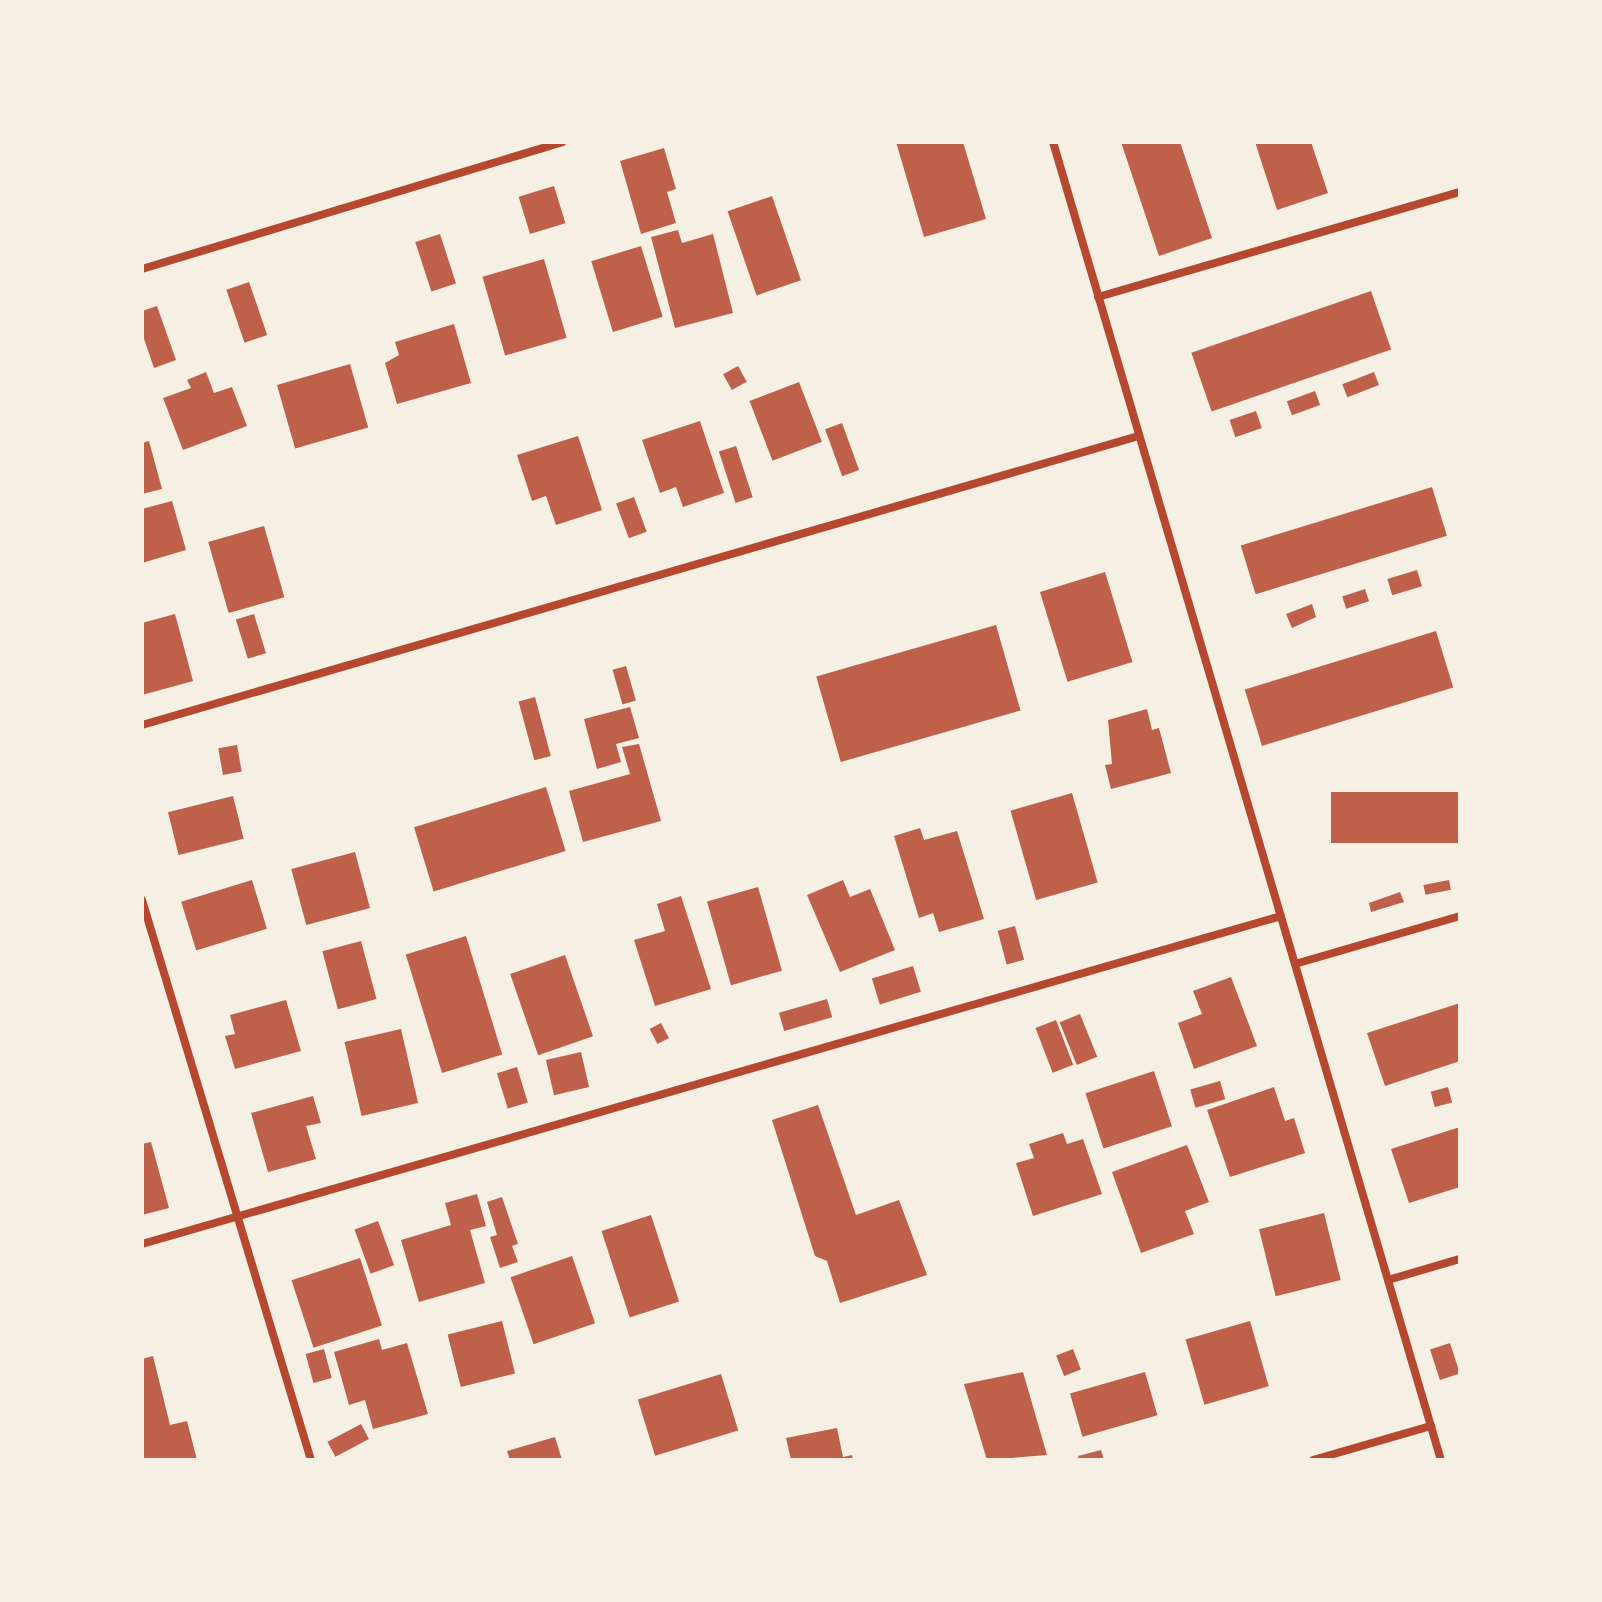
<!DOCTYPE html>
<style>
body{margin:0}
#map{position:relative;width:1602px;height:1602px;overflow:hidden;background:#f6efe4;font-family:"Times New Roman",serif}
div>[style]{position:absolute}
.building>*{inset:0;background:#bf614a;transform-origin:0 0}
.minor>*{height:8px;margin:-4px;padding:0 4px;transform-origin:4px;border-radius:4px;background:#b5482f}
span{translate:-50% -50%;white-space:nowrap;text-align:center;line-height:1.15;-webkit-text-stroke:7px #f6efe4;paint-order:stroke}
.frame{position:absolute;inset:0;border:144px solid #f6efe4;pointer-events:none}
</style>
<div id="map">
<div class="building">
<i style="clip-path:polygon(896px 142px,963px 142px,986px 219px,924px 237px)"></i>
<i style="clip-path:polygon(1121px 142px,1180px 142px,1212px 238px,1159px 256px)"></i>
<i style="clip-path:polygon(1255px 142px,1311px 142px,1328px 193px,1277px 210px)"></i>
<i style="clip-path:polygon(664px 148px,676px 189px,667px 192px,676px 223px,641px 234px,620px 161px)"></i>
<i style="left:554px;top:186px;width:39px;height:37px;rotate:73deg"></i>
<i style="left:772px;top:196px;width:89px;height:47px;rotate:71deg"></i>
<i style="clip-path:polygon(678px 230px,682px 243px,713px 234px,733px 313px,675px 328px,651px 237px)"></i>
<i style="left:440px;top:234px;width:52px;height:26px;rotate:72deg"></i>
<i style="left:641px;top:246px;width:74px;height:52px;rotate:73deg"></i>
<i style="left:544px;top:259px;width:82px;height:64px;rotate:74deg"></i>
<i style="left:249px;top:282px;width:56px;height:24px;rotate:71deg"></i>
<i style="left:1371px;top:291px;width:62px;height:190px;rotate:71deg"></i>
<i style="clip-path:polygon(157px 306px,176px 360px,154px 368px,142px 333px,142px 311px)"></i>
<i style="clip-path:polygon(454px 324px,471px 383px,397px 404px,385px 363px,399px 355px,395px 342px)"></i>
<i style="left:350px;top:364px;width:66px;height:76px;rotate:74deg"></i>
<i style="left:738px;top:366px;width:18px;height:17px;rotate:61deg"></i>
<i style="clip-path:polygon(206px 372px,214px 393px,232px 387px,247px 426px,183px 450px,163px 398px,191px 388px,187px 380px)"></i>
<i style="left:1374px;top:372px;width:14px;height:34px;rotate:69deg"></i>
<i style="left:799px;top:382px;width:64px;height:53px;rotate:69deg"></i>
<i style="left:1315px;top:391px;width:15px;height:30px;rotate:70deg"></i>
<i style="left:1256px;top:411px;width:18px;height:28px;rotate:71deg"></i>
<i style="clip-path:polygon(700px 421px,724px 493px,683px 507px,676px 487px,660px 493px,642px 440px)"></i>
<i style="left:842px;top:423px;width:50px;height:18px;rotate:70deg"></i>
<i style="clip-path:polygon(578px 436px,602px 510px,556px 525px,546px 496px,532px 501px,517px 455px)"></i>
<i style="clip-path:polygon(149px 441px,162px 489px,142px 494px,142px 443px)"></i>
<i style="left:736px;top:446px;width:54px;height:18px;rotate:72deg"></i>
<i style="left:1432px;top:487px;width:51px;height:200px;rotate:73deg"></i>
<i style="left:634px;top:497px;width:37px;height:19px;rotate:70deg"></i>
<i style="clip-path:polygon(172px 501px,186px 550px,142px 563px,142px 509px)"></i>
<i style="left:264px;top:526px;width:74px;height:58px;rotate:74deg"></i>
<i style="left:1417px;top:570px;width:17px;height:31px;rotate:73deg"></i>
<i style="left:1105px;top:572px;width:94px;height:68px;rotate:73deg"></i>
<i style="left:1365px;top:589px;width:13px;height:24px;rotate:72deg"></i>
<i style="clip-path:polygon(1312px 604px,1316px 617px,1292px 628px,1286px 614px)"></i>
<i style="clip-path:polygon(175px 614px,193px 681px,142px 695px,142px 623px)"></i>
<i style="left:254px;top:614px;width:41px;height:19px;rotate:73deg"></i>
<i style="left:996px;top:625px;width:89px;height:187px;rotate:74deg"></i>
<i style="left:1436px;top:631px;width:59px;height:200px;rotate:73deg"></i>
<i style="left:626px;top:666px;width:36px;height:14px;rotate:74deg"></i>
<i style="left:535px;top:697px;width:61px;height:17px;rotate:75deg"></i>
<i style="clip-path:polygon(630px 707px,639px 738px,616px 744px,621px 762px,597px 769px,584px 719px)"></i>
<i style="clip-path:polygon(1147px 709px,1152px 730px,1159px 728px,1171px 773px,1111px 789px,1105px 765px,1112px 764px,1108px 720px)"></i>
<i style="clip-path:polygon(639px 744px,661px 821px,583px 842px,569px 791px,630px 774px,622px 747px)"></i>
<i style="left:237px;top:745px;width:27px;height:19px;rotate:80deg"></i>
<i style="left:546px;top:787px;width:67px;height:138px;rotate:73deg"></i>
<i style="left:1460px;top:792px;width:51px;height:129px;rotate:90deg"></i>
<i style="left:1072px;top:793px;width:93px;height:64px;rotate:74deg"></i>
<i style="left:233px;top:796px;width:44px;height:67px;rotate:76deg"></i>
<i style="clip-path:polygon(920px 828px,924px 840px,957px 831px,984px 919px,939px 932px,933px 913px,919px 918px,894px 836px)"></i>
<i style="left:355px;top:852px;width:58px;height:66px;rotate:75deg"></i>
<i style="left:252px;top:880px;width:51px;height:74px;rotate:73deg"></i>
<i style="clip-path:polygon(843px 880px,850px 897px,870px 889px,895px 950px,840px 972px,807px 895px)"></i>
<i style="left:1449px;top:880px;width:10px;height:26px;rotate:79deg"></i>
<i style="left:758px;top:887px;width:87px;height:53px;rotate:74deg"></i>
<i style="clip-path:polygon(1400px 892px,1404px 902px,1371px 912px,1369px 903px)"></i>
<i style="clip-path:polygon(681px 896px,711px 989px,655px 1006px,634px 940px,665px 931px,657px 904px)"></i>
<i style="left:1015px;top:926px;width:35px;height:18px;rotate:75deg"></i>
<i style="left:466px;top:936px;width:124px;height:63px;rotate:73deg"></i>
<i style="left:361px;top:941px;width:60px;height:40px;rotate:75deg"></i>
<i style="left:565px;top:955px;width:86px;height:58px;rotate:71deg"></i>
<i style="left:913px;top:966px;width:27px;height:43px;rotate:73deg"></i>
<i style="clip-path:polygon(1231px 977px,1257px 1046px,1194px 1069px,1178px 1023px,1202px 1014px,1193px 991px)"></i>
<i style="left:827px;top:999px;width:19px;height:50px;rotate:74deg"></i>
<i style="clip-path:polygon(286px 1000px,301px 1051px,235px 1069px,225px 1036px,235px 1034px,230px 1015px)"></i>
<i style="clip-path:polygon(1460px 1003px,1460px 1061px,1385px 1086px,1367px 1033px)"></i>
<i style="left:1080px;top:1014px;width:46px;height:22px;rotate:68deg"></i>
<i style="left:1056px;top:1020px;width:48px;height:22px;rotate:69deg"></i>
<i style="left:661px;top:1023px;width:17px;height:13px;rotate:62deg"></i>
<i style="left:401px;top:1029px;width:76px;height:58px;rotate:77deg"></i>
<i style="left:581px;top:1052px;width:36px;height:36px;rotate:77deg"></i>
<i style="left:517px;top:1067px;width:37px;height:21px;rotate:73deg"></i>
<i style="left:1154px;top:1071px;width:58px;height:72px;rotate:72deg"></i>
<i style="left:1220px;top:1081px;width:19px;height:31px;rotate:74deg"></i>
<i style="clip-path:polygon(1274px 1087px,1285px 1121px,1294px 1118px,1305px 1153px,1230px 1177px,1207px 1110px)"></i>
<i style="left:1448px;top:1087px;width:16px;height:18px;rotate:75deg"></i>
<i style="clip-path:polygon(313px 1096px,321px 1123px,306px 1126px,316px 1159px,268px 1172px,251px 1113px)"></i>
<i style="clip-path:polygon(818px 1105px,856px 1215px,899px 1200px,927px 1275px,840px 1303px,827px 1261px,815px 1256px,772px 1120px)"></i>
<i style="clip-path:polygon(1460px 1127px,1460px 1187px,1409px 1203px,1391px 1149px)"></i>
<i style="clip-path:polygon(1063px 1133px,1067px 1144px,1083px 1139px,1102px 1194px,1033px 1216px,1016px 1163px,1034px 1158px,1029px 1144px)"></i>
<i style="clip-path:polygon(151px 1142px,169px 1208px,142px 1215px,142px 1144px)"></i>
<i style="clip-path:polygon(1187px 1145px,1209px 1202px,1185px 1211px,1194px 1234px,1141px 1253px,1112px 1172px)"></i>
<i style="clip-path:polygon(477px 1194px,486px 1226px,470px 1230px,485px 1283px,419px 1302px,401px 1240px,451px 1225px,445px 1203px)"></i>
<i style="clip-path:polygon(502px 1197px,518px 1244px,512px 1246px,518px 1262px,500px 1268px,490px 1237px,497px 1235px,487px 1202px)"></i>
<i style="left:1324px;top:1213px;width:69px;height:67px;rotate:76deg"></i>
<i style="left:651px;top:1215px;width:91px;height:52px;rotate:72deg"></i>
<i style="left:378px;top:1221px;width:47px;height:25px;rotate:70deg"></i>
<i style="left:572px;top:1256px;width:71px;height:65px;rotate:71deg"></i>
<i style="left:360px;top:1258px;width:71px;height:72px;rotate:72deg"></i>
<i style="left:502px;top:1321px;width:54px;height:56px;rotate:76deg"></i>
<i style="left:1250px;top:1321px;width:68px;height:67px;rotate:74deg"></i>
<i style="clip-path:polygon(379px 1339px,382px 1350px,407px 1343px,428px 1414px,373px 1429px,365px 1400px,349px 1405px,334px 1352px)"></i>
<i style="left:1450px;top:1343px;width:32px;height:21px;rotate:72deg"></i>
<i style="left:324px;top:1349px;width:30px;height:19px;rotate:75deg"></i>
<i style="left:1073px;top:1349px;width:22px;height:18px;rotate:69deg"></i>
<i style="clip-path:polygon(153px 1356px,170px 1425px,187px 1421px,197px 1460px,142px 1460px,142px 1359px)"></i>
<i style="clip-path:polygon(1023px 1372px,1047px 1455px,987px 1460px,964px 1384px)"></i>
<i style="left:1145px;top:1372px;width:45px;height:78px;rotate:74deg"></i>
<i style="left:721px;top:1374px;width:59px;height:87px;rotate:73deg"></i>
<i style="left:361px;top:1424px;width:17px;height:38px;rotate:62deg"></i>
<i style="clip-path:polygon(837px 1428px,843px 1457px,852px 1455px,853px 1460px,791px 1460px,786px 1438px)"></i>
<i style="clip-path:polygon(555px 1437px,562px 1460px,510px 1460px,507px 1451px)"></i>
<i style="clip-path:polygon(1101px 1450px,1104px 1460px,1079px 1460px,1078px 1456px)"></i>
</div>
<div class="minor">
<i style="left:1053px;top:142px;width:1374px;rotate:73.6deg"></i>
<i style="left:142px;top:269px;width:439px;rotate:-16.8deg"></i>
<i style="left:1098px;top:297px;width:377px;rotate:-16.2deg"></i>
<i style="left:142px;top:725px;width:1038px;rotate:-16.17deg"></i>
<i style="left:142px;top:900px;width:585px;rotate:73.21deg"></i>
<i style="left:1295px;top:964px;width:172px;rotate:-16.2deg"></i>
<i style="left:142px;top:1244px;width:1185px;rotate:-16.06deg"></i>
<i style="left:1388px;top:1280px;width:75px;rotate:-16.3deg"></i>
<i style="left:1313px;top:1460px;width:123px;rotate:-16.1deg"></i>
</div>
<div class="frame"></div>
</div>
